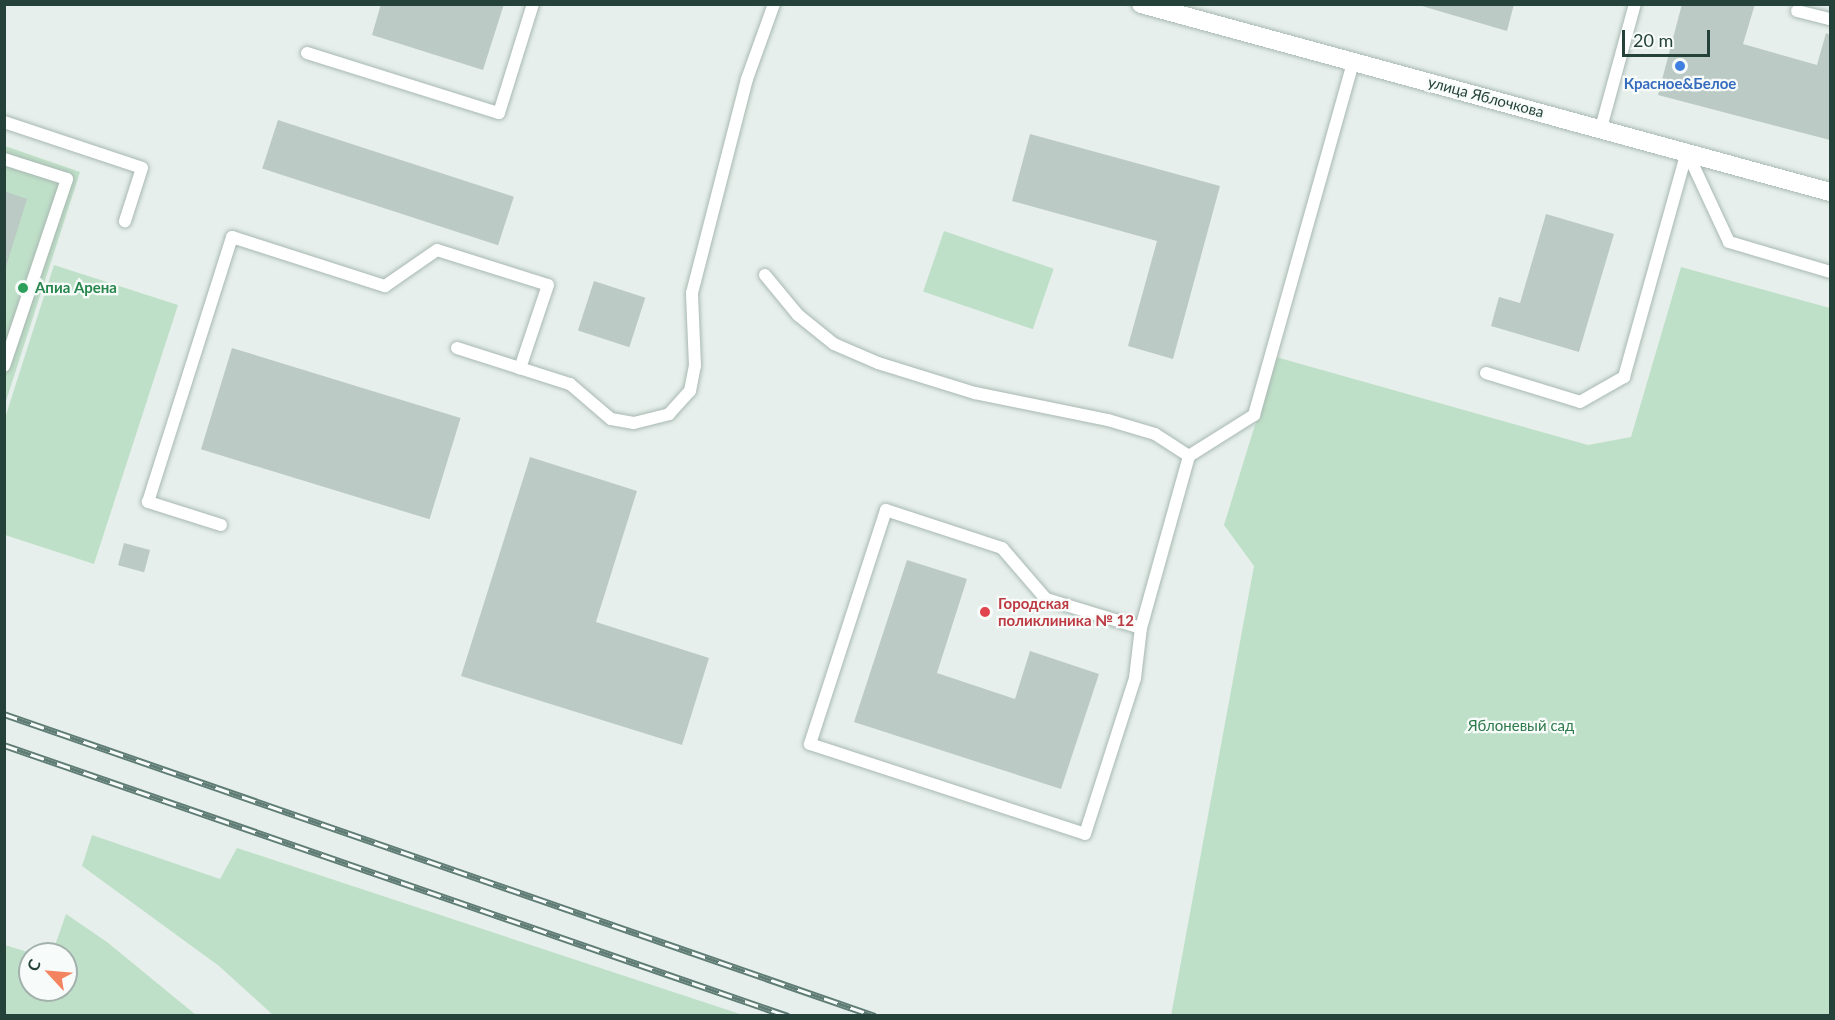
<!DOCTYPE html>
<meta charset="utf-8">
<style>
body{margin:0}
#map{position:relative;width:1835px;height:1020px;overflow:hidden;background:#e6efeb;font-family:Lato,sans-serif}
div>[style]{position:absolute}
.green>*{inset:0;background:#bfe0c8;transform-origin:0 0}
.building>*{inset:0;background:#bbcac4;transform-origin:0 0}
.roads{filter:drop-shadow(0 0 2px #a8b8b2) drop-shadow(0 0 2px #a8b8b2)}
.lane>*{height:12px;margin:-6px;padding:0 6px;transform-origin:6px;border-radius:6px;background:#fff}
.secondary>*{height:18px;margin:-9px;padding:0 9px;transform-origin:9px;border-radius:9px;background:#fff}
.rail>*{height:7px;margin-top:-3.5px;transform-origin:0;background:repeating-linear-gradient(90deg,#f7fbf9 0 14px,#5f7d75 0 28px);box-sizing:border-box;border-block:2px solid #5f7d75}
.dots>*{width:16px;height:16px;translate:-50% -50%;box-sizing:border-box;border:3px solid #f7fbf9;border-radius:50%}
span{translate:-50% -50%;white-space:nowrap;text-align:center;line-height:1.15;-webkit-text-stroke:4.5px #f7fbf9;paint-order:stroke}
.shop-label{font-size:15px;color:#366cbe;font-weight:700}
.street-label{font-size:15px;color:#24423a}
.leisure-label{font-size:15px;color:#27864d;font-weight:700}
.left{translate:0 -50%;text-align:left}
.health-label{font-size:15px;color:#be3a42;font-weight:700}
.park-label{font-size:15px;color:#2d7a4b}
.frame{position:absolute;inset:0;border:6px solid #24423a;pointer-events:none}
.north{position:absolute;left:18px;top:942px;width:60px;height:60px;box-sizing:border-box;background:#f7fbf9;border:2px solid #a3b1ad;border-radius:50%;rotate:296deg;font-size:16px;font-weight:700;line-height:24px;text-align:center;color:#24423a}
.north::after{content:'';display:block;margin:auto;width:21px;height:27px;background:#f4845f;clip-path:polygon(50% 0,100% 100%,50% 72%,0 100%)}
.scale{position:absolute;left:1622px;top:30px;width:88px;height:27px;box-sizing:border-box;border:3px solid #24423a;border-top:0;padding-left:8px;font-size:18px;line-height:21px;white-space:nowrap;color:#24423a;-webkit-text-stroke:4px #f7fbf9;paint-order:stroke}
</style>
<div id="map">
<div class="green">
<i style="clip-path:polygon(5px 146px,80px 172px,5px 404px)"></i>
<i style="left:944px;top:231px;width:116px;height:64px;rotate:19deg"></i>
<i style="clip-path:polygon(54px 265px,178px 305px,94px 564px,5px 535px,5px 418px)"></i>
<i style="clip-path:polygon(1681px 267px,1830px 308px,1830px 1015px,1171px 1016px,1254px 566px,1224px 525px,1276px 357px,1588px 445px,1631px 437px)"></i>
<i style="clip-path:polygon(92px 835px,220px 879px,237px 848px,743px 1015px,273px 1015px,219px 966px,82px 866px)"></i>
<i style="clip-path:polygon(66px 914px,107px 942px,196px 1015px,5px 1015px,5px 945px,34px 954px,30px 954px,30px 990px,66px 990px,66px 954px,52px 954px)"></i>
</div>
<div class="building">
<i style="clip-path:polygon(381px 4px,504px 4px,483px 70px,372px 35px)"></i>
<i style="clip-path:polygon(1415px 4px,1514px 4px,1507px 31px)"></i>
<i style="clip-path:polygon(1682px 4px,1755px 4px,1743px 44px,1817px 65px,1826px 33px,1830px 35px,1830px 140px,1658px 95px)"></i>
<i style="left:278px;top:120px;width:248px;height:51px;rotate:18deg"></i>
<i style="clip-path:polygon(1030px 134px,1220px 186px,1173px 359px,1128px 346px,1157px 241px,1012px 201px)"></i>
<i style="clip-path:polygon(4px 191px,27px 199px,5px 270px,4px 270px)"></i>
<i style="clip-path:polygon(1546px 214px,1614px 234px,1579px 352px,1491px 326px,1499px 297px,1520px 303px)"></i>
<i style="left:594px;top:281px;width:54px;height:52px;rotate:18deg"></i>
<i style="left:232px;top:348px;width:239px;height:106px;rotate:17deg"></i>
<i style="clip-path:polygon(530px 457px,637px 491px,596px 622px,709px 658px,682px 745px,461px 676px)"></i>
<i style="left:124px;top:543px;width:27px;height:23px;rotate:15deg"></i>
<i style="clip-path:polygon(907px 560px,967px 579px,937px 673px,1015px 699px,1030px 651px,1099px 674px,1061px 789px,854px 722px)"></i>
</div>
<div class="roads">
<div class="lane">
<i style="left:1797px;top:11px;width:34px;rotate:14deg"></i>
<i style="left:307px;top:53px;width:201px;rotate:17.4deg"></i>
<i style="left:499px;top:113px;width:114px;rotate:-72.7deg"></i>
<i style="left:4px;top:122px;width:145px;rotate:18.4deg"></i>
<i style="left:142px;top:168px;width:56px;rotate:107.8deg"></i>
<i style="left:1601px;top:128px;width:129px;rotate:-74.7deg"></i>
<i style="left:1687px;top:152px;width:99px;rotate:65deg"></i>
<i style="left:1729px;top:242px;width:105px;rotate:16.5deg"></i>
<i style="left:4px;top:159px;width:66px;rotate:17.6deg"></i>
<i style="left:67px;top:179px;width:197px;rotate:108.6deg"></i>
<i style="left:765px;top:275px;width:52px;rotate:50.5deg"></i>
<i style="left:798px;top:315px;width:46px;rotate:38.9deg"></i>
<i style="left:834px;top:344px;width:48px;rotate:23.4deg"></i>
<i style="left:878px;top:363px;width:102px;rotate:17.2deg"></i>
<i style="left:975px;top:393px;width:136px;rotate:11.5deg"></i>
<i style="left:1108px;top:420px;width:49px;rotate:16.6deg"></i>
<i style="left:1155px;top:434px;width:40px;rotate:32.9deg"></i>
<i style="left:457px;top:348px;width:119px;rotate:17.7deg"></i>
<i style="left:570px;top:384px;width:54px;rotate:40.5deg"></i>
<i style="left:611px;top:419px;width:23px;rotate:10deg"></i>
<i style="left:634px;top:423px;width:36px;rotate:-14deg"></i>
<i style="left:669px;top:414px;width:31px;rotate:-48deg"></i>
<i style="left:690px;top:391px;width:25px;rotate:-79deg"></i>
<i style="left:695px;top:366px;width:73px;rotate:-92.4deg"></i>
<i style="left:692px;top:293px;width:221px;rotate:-75.6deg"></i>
<i style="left:747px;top:79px;width:80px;rotate:-70.2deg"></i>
<i style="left:1486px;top:373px;width:98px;rotate:17.1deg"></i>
<i style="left:1580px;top:402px;width:51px;rotate:-29.6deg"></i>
<i style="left:1624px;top:377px;width:234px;rotate:-74.4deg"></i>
<i style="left:221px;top:525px;width:77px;rotate:-162.5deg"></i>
<i style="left:148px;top:502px;width:278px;rotate:-72.4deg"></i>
<i style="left:232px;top:237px;width:161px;rotate:17.8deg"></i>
<i style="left:385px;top:286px;width:63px;rotate:-34.7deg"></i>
<i style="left:437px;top:250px;width:116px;rotate:17.5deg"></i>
<i style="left:548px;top:285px;width:88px;rotate:108.6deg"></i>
<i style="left:1141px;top:628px;width:99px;rotate:-163deg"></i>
<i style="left:1046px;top:599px;width:67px;rotate:-130.8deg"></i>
<i style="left:1002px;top:548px;width:122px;rotate:-161.9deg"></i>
<i style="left:886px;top:510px;width:246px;rotate:108deg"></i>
<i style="left:810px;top:744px;width:289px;rotate:18.1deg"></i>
<i style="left:1085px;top:834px;width:164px;rotate:-72.2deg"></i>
<i style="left:1135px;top:678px;width:50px;rotate:-83.2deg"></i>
<i style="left:1141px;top:628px;width:179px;rotate:-74.4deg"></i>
<i style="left:1189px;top:456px;width:77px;rotate:-32.2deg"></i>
<i style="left:1254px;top:415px;width:367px;rotate:-74.3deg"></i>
</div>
<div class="secondary">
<i style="left:1141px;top:4px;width:714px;rotate:15.26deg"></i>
</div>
</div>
<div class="rail">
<i style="left:4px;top:714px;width:922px;rotate:19.12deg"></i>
<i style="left:4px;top:745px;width:830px;rotate:19.07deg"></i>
</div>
<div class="dots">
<i style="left:1680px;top:66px;background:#3f7fe0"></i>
<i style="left:23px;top:288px;background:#2e9e5b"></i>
<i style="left:985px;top:612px;background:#e0444e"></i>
</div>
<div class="shop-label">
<span style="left:1680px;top:84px">Красное&amp;Белое</span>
</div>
<div class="street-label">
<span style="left:1486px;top:97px;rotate:15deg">улица Яблочкова</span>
</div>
<div class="leisure-label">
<span class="left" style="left:35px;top:288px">Апиа Арена</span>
</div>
<div class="health-label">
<span class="left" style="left:998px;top:612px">Городская<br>поликлиника № 12</span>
</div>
<div class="park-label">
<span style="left:1521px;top:726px">Яблоневый сад</span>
</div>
<div class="frame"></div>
<div class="north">С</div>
<div class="scale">20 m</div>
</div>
